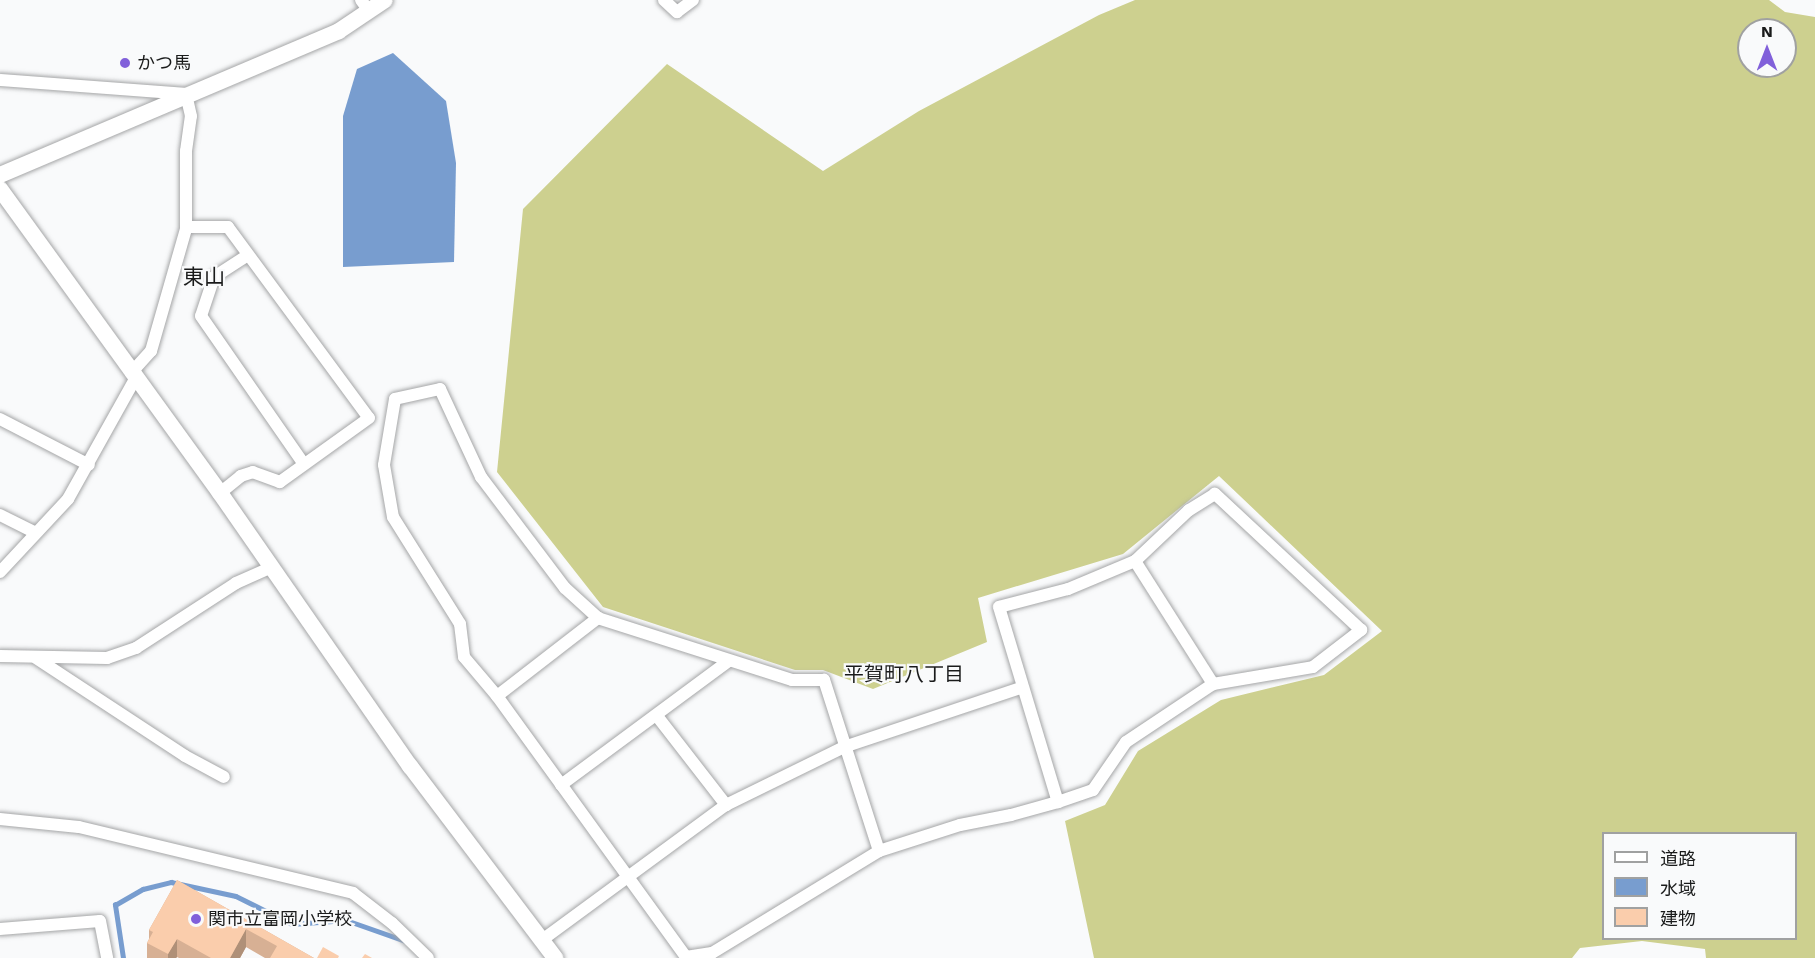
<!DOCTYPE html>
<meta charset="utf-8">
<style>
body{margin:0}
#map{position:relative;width:1815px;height:958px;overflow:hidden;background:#f9fafb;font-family:"Work Sans","Noto Sans JP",sans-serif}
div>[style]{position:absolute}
.forest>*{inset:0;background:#cdd08f}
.water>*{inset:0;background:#789dcf}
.stream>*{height:4.5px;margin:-2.25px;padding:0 2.25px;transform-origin:2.25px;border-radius:2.25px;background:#789dcf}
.roads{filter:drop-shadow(0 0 2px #a5a6a7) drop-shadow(0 0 2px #a5a6a7)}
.minor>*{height:12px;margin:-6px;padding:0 6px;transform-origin:6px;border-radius:6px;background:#fff}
.tertiary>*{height:16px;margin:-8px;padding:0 8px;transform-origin:8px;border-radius:8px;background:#fff}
.wall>*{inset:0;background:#d7b094}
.shaded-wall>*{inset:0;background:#af9078}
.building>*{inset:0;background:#facdac}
.dots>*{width:16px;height:16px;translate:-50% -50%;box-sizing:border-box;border:3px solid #f9fafb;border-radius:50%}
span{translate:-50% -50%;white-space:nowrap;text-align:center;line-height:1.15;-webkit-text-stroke:4.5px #f9fafb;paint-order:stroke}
.poi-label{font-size:18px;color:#1a1b1b}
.left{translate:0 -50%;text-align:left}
.neighbourhood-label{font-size:20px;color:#1a1b1b}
.quarter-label{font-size:21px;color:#1a1b1b}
.legend{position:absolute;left:1602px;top:832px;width:195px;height:108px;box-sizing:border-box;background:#f9fafb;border:2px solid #a0a1a1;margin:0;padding:8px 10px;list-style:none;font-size:18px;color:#1a1b1b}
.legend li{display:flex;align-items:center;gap:12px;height:30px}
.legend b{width:30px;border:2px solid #a0a1a1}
.north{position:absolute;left:1737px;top:18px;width:60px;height:60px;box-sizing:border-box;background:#f9fafb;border:2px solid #a0a1a1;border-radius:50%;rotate:0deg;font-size:16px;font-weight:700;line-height:24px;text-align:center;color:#1a1b1b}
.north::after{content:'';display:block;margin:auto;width:21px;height:27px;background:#8160da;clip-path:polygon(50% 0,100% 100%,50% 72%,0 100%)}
</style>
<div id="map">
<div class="forest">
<i style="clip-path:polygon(evenodd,1135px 0,1769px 0,1785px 12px,1815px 17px,1815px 958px,1706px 958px,1705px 949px,1642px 941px,1580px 948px,1572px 958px,1094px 958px,1065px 821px,1105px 805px,1138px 751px,1221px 700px,1324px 675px,1382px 631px,1219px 476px,1123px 554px,978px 598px,987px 642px,873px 689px,823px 670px,795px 670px,603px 607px,497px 472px,523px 209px,667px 64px,823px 171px,919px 111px,1099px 15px,1135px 0,1749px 30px,1785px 30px,1785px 66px,1749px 66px,1749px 30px,1135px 0,1604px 834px,1796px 834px,1796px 938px,1604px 938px,1604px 834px)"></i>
</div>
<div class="water">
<i style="clip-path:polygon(393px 53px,446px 101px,456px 163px,454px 262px,343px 267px,343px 116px,357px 69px)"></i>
</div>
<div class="stream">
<i style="left:123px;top:958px;width:54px;rotate:-98.6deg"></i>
<i style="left:115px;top:905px;width:32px;rotate:-30deg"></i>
<i style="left:143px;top:889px;width:29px;rotate:-14deg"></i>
<i style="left:171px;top:882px;width:66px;rotate:12.2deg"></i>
<i style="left:236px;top:896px;width:63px;rotate:26.6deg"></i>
<i style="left:292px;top:924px;width:54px;rotate:-4.2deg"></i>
<i style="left:346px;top:920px;width:64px;rotate:19.3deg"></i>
</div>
<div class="roads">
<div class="minor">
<i style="left:361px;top:0;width:14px;rotate:54deg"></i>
<i style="left:664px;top:0;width:18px;rotate:43deg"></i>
<i style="left:677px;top:12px;width:20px;rotate:-37deg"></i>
<i style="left:0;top:80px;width:188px;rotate:4.3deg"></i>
<i style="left:186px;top:227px;width:42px"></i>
<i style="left:228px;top:227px;width:237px;rotate:53.6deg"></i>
<i style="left:369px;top:418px;width:110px;rotate:144.3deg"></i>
<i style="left:280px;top:482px;width:29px;rotate:-160deg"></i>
<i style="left:253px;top:472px;width:13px;rotate:162deg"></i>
<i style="left:241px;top:476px;width:27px;rotate:141deg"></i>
<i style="left:248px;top:255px;width:40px;rotate:147.1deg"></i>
<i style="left:214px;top:277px;width:41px;rotate:108.4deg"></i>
<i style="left:201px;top:316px;width:180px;rotate:55.2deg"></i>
<i style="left:131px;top:373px;width:30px;rotate:-48deg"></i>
<i style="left:151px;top:351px;width:127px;rotate:-74deg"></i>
<i style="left:186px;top:229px;width:78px;rotate:-90deg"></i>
<i style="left:186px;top:151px;width:35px;rotate:-82deg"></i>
<i style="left:191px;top:116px;width:18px;rotate:-103deg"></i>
<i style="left:0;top:419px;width:100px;rotate:27.3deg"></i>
<i style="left:0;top:515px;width:40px;rotate:26.6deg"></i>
<i style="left:1135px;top:561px;width:146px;rotate:57.6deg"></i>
<i style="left:0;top:572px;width:100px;rotate:-47deg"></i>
<i style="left:68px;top:499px;width:137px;rotate:-60.8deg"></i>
<i style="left:0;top:656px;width:107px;rotate:1.1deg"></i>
<i style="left:107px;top:658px;width:31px;rotate:-19deg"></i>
<i style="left:136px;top:648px;width:119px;rotate:-33deg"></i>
<i style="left:236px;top:583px;width:36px;rotate:-24deg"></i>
<i style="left:36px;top:658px;width:178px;rotate:33.3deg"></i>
<i style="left:185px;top:756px;width:44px;rotate:28.3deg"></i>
<i style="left:497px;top:696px;width:128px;rotate:-37.7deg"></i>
<i style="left:657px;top:716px;width:113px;rotate:52.2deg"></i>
<i style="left:561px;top:785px;width:207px;rotate:-36.5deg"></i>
<i style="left:0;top:819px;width:79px;rotate:5.8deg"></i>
<i style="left:79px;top:827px;width:282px;rotate:13.5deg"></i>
<i style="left:353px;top:893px;width:49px;rotate:37.6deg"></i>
<i style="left:392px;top:923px;width:50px;rotate:44.2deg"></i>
<i style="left:879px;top:851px;width:180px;rotate:-107.8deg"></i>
<i style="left:824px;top:680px;width:32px;rotate:180deg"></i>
<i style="left:792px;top:680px;width:204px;rotate:-162.3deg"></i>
<i style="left:598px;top:618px;width:45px;rotate:-137.7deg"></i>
<i style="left:565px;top:588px;width:139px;rotate:-127.1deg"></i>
<i style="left:481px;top:477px;width:97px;rotate:-115deg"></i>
<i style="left:440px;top:389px;width:46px;rotate:167.5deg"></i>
<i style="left:395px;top:399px;width:67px;rotate:99.5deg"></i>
<i style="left:384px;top:465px;width:53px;rotate:80.2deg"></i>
<i style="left:393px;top:517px;width:126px;rotate:57.9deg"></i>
<i style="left:460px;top:624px;width:33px;rotate:83deg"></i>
<i style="left:464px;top:657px;width:51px;rotate:49.8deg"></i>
<i style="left:497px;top:696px;width:322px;rotate:54.1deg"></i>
<i style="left:686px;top:957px;width:26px;rotate:-9deg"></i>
<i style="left:712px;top:953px;width:196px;rotate:-31.4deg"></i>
<i style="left:879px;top:851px;width:85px;rotate:-17.8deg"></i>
<i style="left:960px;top:825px;width:52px;rotate:-11.1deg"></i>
<i style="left:1011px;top:815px;width:49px;rotate:-15.5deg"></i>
<i style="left:1058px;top:802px;width:37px;rotate:-19deg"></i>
<i style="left:1093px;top:790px;width:58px;rotate:-55.5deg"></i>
<i style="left:1126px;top:742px;width:105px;rotate:-33.7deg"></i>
<i style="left:1213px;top:684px;width:101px;rotate:-9.6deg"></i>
<i style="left:1313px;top:667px;width:61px;rotate:-37.6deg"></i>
<i style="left:1361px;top:630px;width:200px;rotate:-137deg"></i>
<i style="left:1215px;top:494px;width:31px;rotate:148deg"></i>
<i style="left:1189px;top:510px;width:74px;rotate:136.6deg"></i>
<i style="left:1135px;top:561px;width:73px;rotate:157.3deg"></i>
<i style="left:1068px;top:589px;width:71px;rotate:165.4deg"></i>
<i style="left:999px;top:607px;width:204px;rotate:73.2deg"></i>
<i style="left:0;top:929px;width:100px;rotate:-4.6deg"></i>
<i style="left:100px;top:921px;width:38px;rotate:79deg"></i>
<i style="left:542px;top:940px;width:228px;rotate:-36.3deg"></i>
<i style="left:726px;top:805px;width:131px;rotate:-26.2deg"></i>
<i style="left:844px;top:747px;width:186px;rotate:-18.5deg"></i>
</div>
<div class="tertiary">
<i style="left:0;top:175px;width:368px;rotate:-23deg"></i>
<i style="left:339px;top:31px;width:55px;rotate:-34deg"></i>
<i style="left:0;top:189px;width:375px;rotate:54.1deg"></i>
<i style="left:220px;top:493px;width:333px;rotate:55.2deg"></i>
<i style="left:410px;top:766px;width:241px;rotate:52.9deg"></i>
</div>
</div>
<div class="wall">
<i style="clip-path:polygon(177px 880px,314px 958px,265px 958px,246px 947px,240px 958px,179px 958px,177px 957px,176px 958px,147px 958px,147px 943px,149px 939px,149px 930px)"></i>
</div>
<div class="shaded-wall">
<i style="clip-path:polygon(246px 929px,246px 947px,240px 958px,230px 958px)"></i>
<i style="clip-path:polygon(177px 939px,177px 957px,176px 958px,168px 958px,168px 954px)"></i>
</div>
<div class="building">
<i style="clip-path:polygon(177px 880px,314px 958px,270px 958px,277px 946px,246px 929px,230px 958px,211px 958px,177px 939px,168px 954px,147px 943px,153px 932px,149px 930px)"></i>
<i style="clip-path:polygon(323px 947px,339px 956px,338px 958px,317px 958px)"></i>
<i style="clip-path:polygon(365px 954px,372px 958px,362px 958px)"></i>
</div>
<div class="dots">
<i style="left:125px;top:63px;background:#8160da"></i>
<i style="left:196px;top:919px;background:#8160da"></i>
</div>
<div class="poi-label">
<span class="left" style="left:137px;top:63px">かつ馬</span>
<span class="left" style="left:208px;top:919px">関市立富岡小学校</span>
</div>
<div class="neighbourhood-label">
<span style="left:904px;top:674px">平賀町八丁目</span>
</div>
<div class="quarter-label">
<span style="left:204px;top:277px">東山</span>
</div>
<ul class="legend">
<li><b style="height:8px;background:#fff"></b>道路</li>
<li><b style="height:16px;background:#789dcf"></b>水域</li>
<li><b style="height:16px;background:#facdac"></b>建物</li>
</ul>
<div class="north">N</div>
</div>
